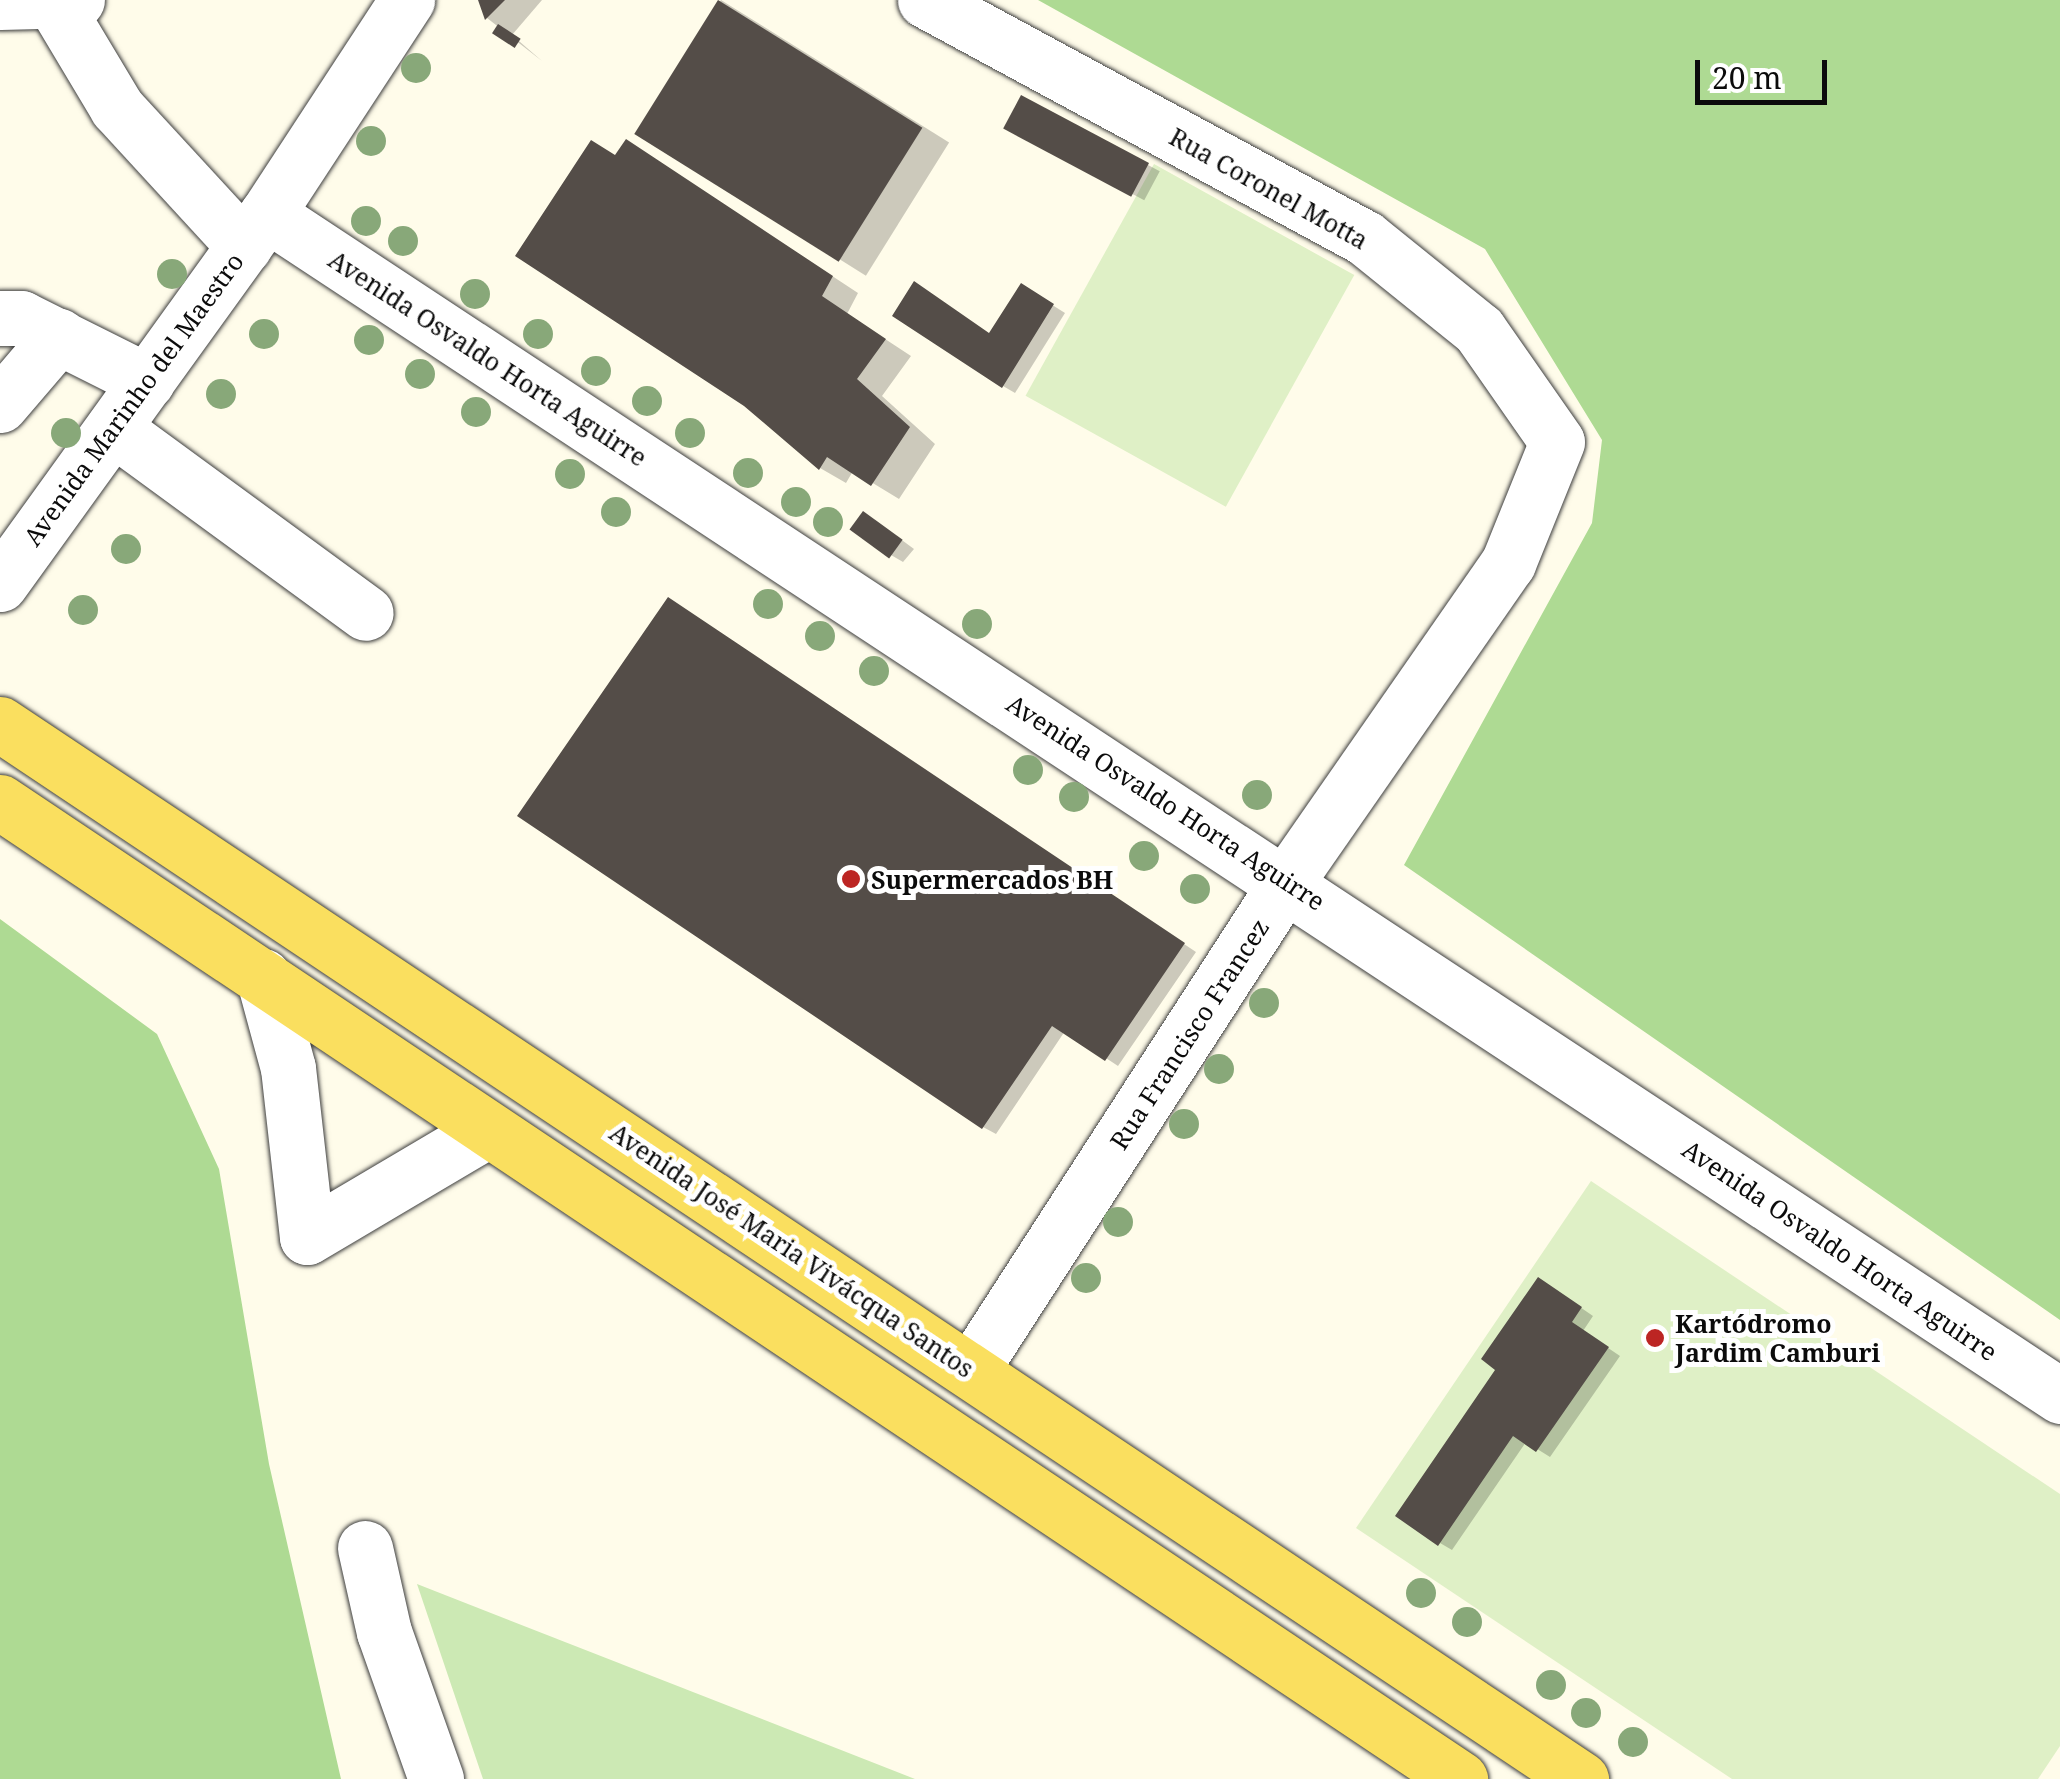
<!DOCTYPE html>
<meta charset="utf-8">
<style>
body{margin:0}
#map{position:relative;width:2060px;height:1779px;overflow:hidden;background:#fffcea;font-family:"Noto Serif",serif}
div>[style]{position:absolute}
.green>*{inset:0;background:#cce9b4}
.forest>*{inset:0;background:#aeda93}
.pitch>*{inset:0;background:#dff0c6;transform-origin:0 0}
.shadow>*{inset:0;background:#0003;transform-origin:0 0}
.building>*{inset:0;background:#544d48;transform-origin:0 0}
.roads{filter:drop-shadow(0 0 2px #3e3e3e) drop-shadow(0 0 2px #3e3e3e)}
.minor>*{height:55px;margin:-27.5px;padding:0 27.5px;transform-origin:27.5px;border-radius:27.5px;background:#fff}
.major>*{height:55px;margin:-27.5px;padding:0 27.5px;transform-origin:27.5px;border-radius:27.5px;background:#fadf5f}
.trees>*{width:30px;height:30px;margin:-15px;border-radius:50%;background:#88a879}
.dots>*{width:28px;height:28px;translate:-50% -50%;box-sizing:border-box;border:5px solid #fff;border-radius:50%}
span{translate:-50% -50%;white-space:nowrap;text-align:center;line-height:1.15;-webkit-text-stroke:10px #fff;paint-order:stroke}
.street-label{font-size:25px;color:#0b0b0b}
.poi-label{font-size:25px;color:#0b0b0b;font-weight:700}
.left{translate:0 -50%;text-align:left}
.scale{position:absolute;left:1695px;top:60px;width:132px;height:45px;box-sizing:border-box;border:5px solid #0b0b0b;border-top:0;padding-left:12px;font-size:30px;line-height:35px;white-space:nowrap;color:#0b0b0b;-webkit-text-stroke:8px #fff;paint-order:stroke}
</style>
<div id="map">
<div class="green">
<i style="clip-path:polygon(417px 1584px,915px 1779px,483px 1779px)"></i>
</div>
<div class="forest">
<i style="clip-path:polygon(1038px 0,2060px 0,2060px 1320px,1404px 865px,1592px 523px,1602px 440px,1485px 249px)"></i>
<i style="clip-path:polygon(0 919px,157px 1034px,219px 1169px,269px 1464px,341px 1779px,0 1779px)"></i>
</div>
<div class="pitch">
<i style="left:1154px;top:164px;width:229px;height:265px;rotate:29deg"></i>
<i style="clip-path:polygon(1591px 1181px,2060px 1494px,2060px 1746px,2038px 1779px,1732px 1779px,1356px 1528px)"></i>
</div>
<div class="shadow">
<i style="clip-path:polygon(486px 0,542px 0,512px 35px,542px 61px,487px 18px)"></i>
<i style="left:721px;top:0;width:269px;height:157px;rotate:32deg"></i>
<i style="left:1022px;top:98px;width:156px;height:33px;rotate:28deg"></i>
<i style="clip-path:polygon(617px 157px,653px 158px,858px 293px,847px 314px,911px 356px,882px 396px,935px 444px,899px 499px,853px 471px,846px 483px,820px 468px)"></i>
<i style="clip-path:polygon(1022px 286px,1065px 313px,1015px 393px,1003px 386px,990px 336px)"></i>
<i style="clip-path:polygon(876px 521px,914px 549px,903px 562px,891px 555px)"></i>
<i style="clip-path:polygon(681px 607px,1196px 952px,1118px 1066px,1065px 1031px,996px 1134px,983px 1127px)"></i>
<i style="clip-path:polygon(1551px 1287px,1593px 1316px,1583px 1331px,1620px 1356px,1550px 1457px,1526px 1442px,1452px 1550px,1440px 1543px)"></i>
</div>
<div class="building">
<i style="clip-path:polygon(478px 0,505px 0,485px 20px)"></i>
<i style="left:718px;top:0;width:241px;height:158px;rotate:32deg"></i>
<i style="left:498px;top:24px;width:27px;height:11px;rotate:33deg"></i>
<i style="left:1021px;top:95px;width:145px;height:38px;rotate:28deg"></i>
<i style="clip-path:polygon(626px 139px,833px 276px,822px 296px,886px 339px,857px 379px,910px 427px,871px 486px,827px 457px,819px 470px,744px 406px,515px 256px,591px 140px,615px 155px)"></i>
<i style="clip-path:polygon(914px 281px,989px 333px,1021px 283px,1054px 304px,1002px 388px,892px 316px)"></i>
<i style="left:863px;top:511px;width:49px;height:23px;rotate:36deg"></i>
<i style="clip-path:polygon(668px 597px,1185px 943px,1105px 1061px,1052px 1026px,982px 1129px,517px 816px)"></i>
<i style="clip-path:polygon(1538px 1277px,1582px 1307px,1572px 1322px,1609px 1347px,1536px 1452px,1513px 1436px,1438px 1546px,1395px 1516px,1495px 1370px,1481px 1359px)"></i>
</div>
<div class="roads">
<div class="minor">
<i style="left:925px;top:0;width:500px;rotate:28.41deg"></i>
<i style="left:1365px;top:238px;width:146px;rotate:38.9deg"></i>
<i style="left:1479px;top:330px;width:136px;rotate:55.1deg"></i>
<i style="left:1557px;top:442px;width:131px;rotate:112deg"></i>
<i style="left:1508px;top:563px;width:387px;rotate:124.8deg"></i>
<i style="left:1287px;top:881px;width:582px;rotate:122.87deg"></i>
<i style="left:0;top:2px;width:77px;rotate:-1.5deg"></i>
<i style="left:56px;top:6px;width:119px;rotate:59.1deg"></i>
<i style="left:117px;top:108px;width:188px;rotate:47.4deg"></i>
<i style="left:267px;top:214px;width:2148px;rotate:33.39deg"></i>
<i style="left:0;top:318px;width:21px"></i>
<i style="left:21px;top:318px;width:141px;rotate:26.6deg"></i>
<i style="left:0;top:405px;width:91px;rotate:-49.5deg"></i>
<i style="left:113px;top:428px;width:313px;rotate:36.2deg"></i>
<i style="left:0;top:584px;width:456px;rotate:-54.2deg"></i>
<i style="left:267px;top:214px;width:256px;rotate:-56.8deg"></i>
<i style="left:263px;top:976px;width:95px;rotate:74.8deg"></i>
<i style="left:288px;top:1068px;width:170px;rotate:83.6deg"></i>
<i style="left:307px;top:1237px;width:210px;rotate:-30.6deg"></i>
<i style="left:365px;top:1548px;width:86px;rotate:77.3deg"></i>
<i style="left:384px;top:1632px;width:156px;rotate:70.5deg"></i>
</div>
<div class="major">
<i style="left:0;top:724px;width:1901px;rotate:33.72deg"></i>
<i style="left:0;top:802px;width:1757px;rotate:33.79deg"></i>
</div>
</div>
<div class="trees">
<i style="left:416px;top:68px"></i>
<i style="left:371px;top:141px"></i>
<i style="left:366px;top:221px"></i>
<i style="left:403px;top:241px"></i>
<i style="left:172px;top:274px"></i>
<i style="left:475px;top:294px"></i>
<i style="left:264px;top:334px"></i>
<i style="left:538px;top:334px"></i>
<i style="left:369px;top:340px"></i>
<i style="left:596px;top:371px"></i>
<i style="left:420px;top:374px"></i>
<i style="left:221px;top:394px"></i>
<i style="left:647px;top:401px"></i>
<i style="left:476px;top:412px"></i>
<i style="left:66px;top:433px"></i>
<i style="left:690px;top:433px"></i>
<i style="left:748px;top:473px"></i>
<i style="left:570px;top:474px"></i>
<i style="left:796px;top:502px"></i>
<i style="left:616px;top:512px"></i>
<i style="left:828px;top:522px"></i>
<i style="left:126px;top:549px"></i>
<i style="left:768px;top:604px"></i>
<i style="left:83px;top:610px"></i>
<i style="left:977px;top:624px"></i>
<i style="left:820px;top:636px"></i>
<i style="left:874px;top:671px"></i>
<i style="left:1028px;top:770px"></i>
<i style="left:1257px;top:795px"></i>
<i style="left:1074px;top:797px"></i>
<i style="left:1144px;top:856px"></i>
<i style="left:1195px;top:889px"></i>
<i style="left:1264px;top:1003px"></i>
<i style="left:1219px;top:1069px"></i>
<i style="left:1184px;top:1124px"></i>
<i style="left:1118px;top:1222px"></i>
<i style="left:1086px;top:1278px"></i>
<i style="left:1421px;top:1593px"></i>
<i style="left:1467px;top:1622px"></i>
<i style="left:1551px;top:1685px"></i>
<i style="left:1586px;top:1713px"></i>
<i style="left:1633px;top:1742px"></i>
</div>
<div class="dots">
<i style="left:851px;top:879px;background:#bc2523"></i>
<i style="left:1655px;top:1338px;background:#bc2523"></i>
</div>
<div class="street-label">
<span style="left:1269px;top:188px;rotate:29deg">Rua Coronel Motta</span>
<span style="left:488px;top:358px;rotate:33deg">Avenida Osvaldo Horta Aguirre</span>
<span style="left:133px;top:399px;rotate:-54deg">Avenida Marinho del Maestro</span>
<span style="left:1166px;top:802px;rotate:33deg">Avenida Osvaldo Horta Aguirre</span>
<span style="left:1189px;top:1034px;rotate:-57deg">Rua Francisco Francez</span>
<span style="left:792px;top:1250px;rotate:34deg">Avenida José Maria Vivácqua Santos</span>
<span style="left:1840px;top:1250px;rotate:34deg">Avenida Osvaldo Horta Aguirre</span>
</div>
<div class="poi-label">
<span class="left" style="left:871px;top:879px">Supermercados BH</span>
<span class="left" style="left:1675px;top:1338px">Kartódromo<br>Jardim Camburi</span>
</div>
<div class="scale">20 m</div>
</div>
